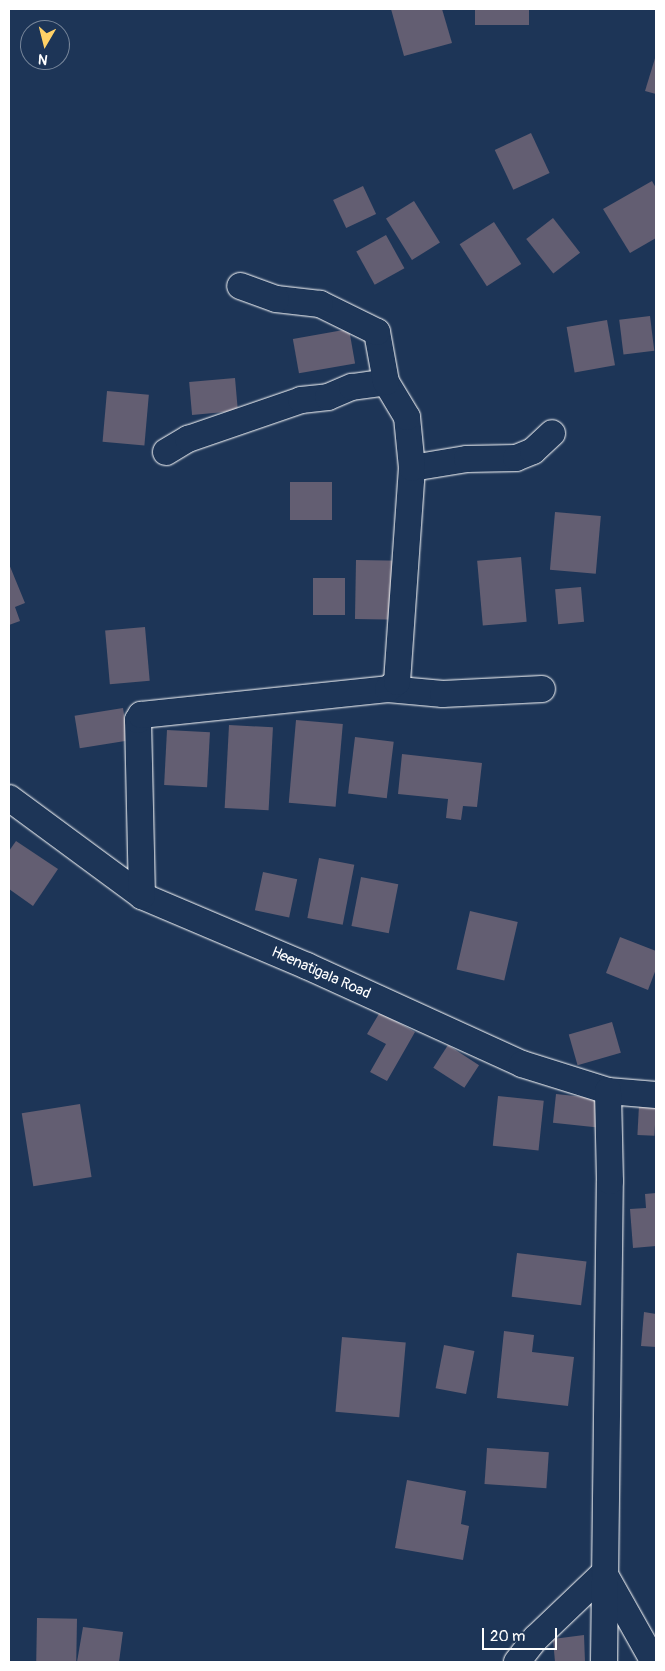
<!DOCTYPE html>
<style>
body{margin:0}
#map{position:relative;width:665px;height:1671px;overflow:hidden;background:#1d3557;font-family:Pangolin,sans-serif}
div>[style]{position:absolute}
.building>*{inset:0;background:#635e72;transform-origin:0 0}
.roads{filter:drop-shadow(0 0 1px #fff) drop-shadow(0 0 1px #fff)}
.minor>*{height:26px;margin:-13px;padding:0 13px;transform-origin:13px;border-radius:13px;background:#1d3557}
span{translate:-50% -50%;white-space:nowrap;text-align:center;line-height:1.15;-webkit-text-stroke:5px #1d3557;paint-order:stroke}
.street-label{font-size:15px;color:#fff}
.frame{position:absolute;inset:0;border:10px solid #fff;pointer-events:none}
.north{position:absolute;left:20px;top:20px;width:50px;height:50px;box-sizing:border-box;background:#1d3557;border:1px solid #77869a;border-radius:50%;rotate:188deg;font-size:14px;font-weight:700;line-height:20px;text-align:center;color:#fff}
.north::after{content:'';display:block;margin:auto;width:18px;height:22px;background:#ffd166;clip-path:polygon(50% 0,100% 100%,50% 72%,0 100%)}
.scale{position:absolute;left:482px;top:1628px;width:75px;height:22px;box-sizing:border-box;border:2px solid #fff;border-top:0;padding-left:6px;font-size:15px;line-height:18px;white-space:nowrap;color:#fff;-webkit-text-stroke:4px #1d3557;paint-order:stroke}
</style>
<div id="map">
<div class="building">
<i style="clip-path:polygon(391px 9px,442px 9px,452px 43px,404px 56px)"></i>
<i style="left:475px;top:9px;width:54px;height:16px"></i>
<i style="clip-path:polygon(656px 55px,656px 94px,645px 91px)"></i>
<i style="left:531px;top:133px;width:44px;height:40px;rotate:65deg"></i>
<i style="clip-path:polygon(652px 181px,656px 188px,656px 238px,630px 253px,603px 209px)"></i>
<i style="left:363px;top:186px;width:31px;height:33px;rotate:65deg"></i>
<i style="left:414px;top:201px;width:49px;height:33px;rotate:58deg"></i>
<i style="left:553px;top:218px;width:44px;height:34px;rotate:52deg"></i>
<i style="left:494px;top:222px;width:50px;height:41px;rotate:57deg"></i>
<i style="left:386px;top:235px;width:38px;height:34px;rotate:61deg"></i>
<i style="left:650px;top:316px;width:35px;height:31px;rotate:83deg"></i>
<i style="left:607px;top:320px;width:46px;height:41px;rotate:80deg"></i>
<i style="left:349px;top:329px;width:35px;height:57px;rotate:80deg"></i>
<i style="left:235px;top:378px;width:33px;height:46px;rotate:85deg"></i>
<i style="left:107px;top:391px;width:42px;height:51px;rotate:5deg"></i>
<i style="left:332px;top:482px;width:38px;height:42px;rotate:90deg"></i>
<i style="left:555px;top:512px;width:46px;height:58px;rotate:5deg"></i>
<i style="left:521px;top:557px;width:65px;height:44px;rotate:85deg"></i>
<i style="left:356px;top:560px;width:46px;height:59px;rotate:1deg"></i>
<i style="clip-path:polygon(9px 564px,25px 603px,15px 607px,20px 621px,9px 625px)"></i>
<i style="left:313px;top:578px;width:32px;height:37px"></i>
<i style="left:581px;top:587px;width:35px;height:26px;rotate:85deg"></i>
<i style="left:145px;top:627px;width:54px;height:40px;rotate:85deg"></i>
<i style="left:123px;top:708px;width:33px;height:49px;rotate:81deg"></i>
<i style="left:296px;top:720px;width:47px;height:83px;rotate:5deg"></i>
<i style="left:229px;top:725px;width:44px;height:83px;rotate:3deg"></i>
<i style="left:167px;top:730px;width:43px;height:55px;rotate:3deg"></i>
<i style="left:355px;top:737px;width:39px;height:57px;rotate:7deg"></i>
<i style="clip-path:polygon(402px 754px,482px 763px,477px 807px,463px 806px,461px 820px,446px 818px,448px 799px,398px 794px)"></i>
<i style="clip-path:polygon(16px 841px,58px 869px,33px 906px,9px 889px,9px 851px)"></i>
<i style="left:319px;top:858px;width:36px;height:61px;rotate:11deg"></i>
<i style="left:263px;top:872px;width:35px;height:39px;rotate:12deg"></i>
<i style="left:361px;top:877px;width:38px;height:50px;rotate:11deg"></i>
<i style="left:470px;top:911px;width:49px;height:60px;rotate:13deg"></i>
<i style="clip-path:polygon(620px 937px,656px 951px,656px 969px,648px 990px,606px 973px)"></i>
<i style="clip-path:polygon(380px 1012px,415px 1032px,387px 1081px,370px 1072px,386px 1044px,367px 1034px)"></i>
<i style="left:612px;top:1022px;width:32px;height:45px;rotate:74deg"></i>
<i style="left:448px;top:1045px;width:37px;height:27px;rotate:33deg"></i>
<i style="left:556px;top:1094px;width:45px;height:29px;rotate:6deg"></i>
<i style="left:498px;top:1096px;width:46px;height:50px;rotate:6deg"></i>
<i style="left:80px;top:1104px;width:74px;height:59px;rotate:81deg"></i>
<i style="left:639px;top:1105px;width:17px;height:30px;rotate:3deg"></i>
<i style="clip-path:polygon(656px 1193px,656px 1246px,633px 1248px,630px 1209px,646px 1208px,645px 1194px)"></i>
<i style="left:517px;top:1253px;width:70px;height:44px;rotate:7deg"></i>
<i style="clip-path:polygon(644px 1312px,656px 1314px,656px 1347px,641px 1346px)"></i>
<i style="clip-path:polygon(504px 1331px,534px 1335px,532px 1352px,574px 1357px,568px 1406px,497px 1398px)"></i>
<i style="left:342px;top:1337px;width:64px;height:75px;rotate:5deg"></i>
<i style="left:444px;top:1345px;width:31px;height:44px;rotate:11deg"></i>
<i style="left:487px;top:1448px;width:62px;height:36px;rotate:4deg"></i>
<i style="clip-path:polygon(407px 1480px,466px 1491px,461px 1524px,469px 1526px,463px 1560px,395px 1548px)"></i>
<i style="left:37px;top:1618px;width:40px;height:44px;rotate:1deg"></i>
<i style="clip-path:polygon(83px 1627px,123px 1632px,119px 1662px,77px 1662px)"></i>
<i style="clip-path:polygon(584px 1635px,585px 1662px,555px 1662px,553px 1639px)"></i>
</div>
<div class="roads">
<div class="minor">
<i style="left:166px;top:452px;width:26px;rotate:-31deg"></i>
<i style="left:188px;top:439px;width:120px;rotate:-19deg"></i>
<i style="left:301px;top:400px;width:27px;rotate:-6deg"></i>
<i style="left:328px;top:397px;width:26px;rotate:-23deg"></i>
<i style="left:352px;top:387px;width:34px;rotate:-8deg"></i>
<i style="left:412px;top:468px;width:56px;rotate:-9.3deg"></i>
<i style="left:467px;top:459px;width:49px;rotate:-1.2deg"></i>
<i style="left:516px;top:458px;width:18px;rotate:-22deg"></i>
<i style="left:533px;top:451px;width:26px;rotate:-43deg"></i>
<i style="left:388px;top:689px;width:55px;rotate:5.2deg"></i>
<i style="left:443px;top:694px;width:99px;rotate:-2.9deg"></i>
<i style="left:9px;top:798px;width:165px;rotate:36.4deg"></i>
<i style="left:142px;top:896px;width:179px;rotate:23deg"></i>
<i style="left:307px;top:966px;width:236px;rotate:24.5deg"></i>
<i style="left:522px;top:1064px;width:90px;rotate:17.4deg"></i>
<i style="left:608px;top:1091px;width:48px;rotate:4.8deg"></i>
<i style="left:142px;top:896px;width:176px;rotate:-91.3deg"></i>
<i style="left:138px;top:720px;width:6px;rotate:-59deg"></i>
<i style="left:141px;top:715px;width:248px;rotate:-6deg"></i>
<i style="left:388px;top:689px;width:11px;rotate:-38deg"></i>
<i style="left:397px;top:682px;width:215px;rotate:-86deg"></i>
<i style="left:412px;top:468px;width:51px;rotate:-95.6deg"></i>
<i style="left:407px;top:417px;width:41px;rotate:-121deg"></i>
<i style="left:386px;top:382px;width:51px;rotate:-100.2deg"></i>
<i style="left:377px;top:332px;width:64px;rotate:-153.8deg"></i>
<i style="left:320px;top:304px;width:44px;rotate:-173.5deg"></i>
<i style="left:276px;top:299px;width:38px;rotate:-160deg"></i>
<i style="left:517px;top:1662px;width:31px;rotate:-52deg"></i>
<i style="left:536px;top:1638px;width:94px;rotate:-43.7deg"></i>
<i style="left:604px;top:1573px;width:102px;rotate:60.7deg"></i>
<i style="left:604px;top:1662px;width:481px;rotate:-89.3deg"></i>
<i style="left:610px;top:1181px;width:90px;rotate:-91.3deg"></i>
</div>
</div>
<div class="street-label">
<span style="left:321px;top:973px;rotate:24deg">Heenatigala Road</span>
</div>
<div class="frame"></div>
<div class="north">N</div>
<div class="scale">20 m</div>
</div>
